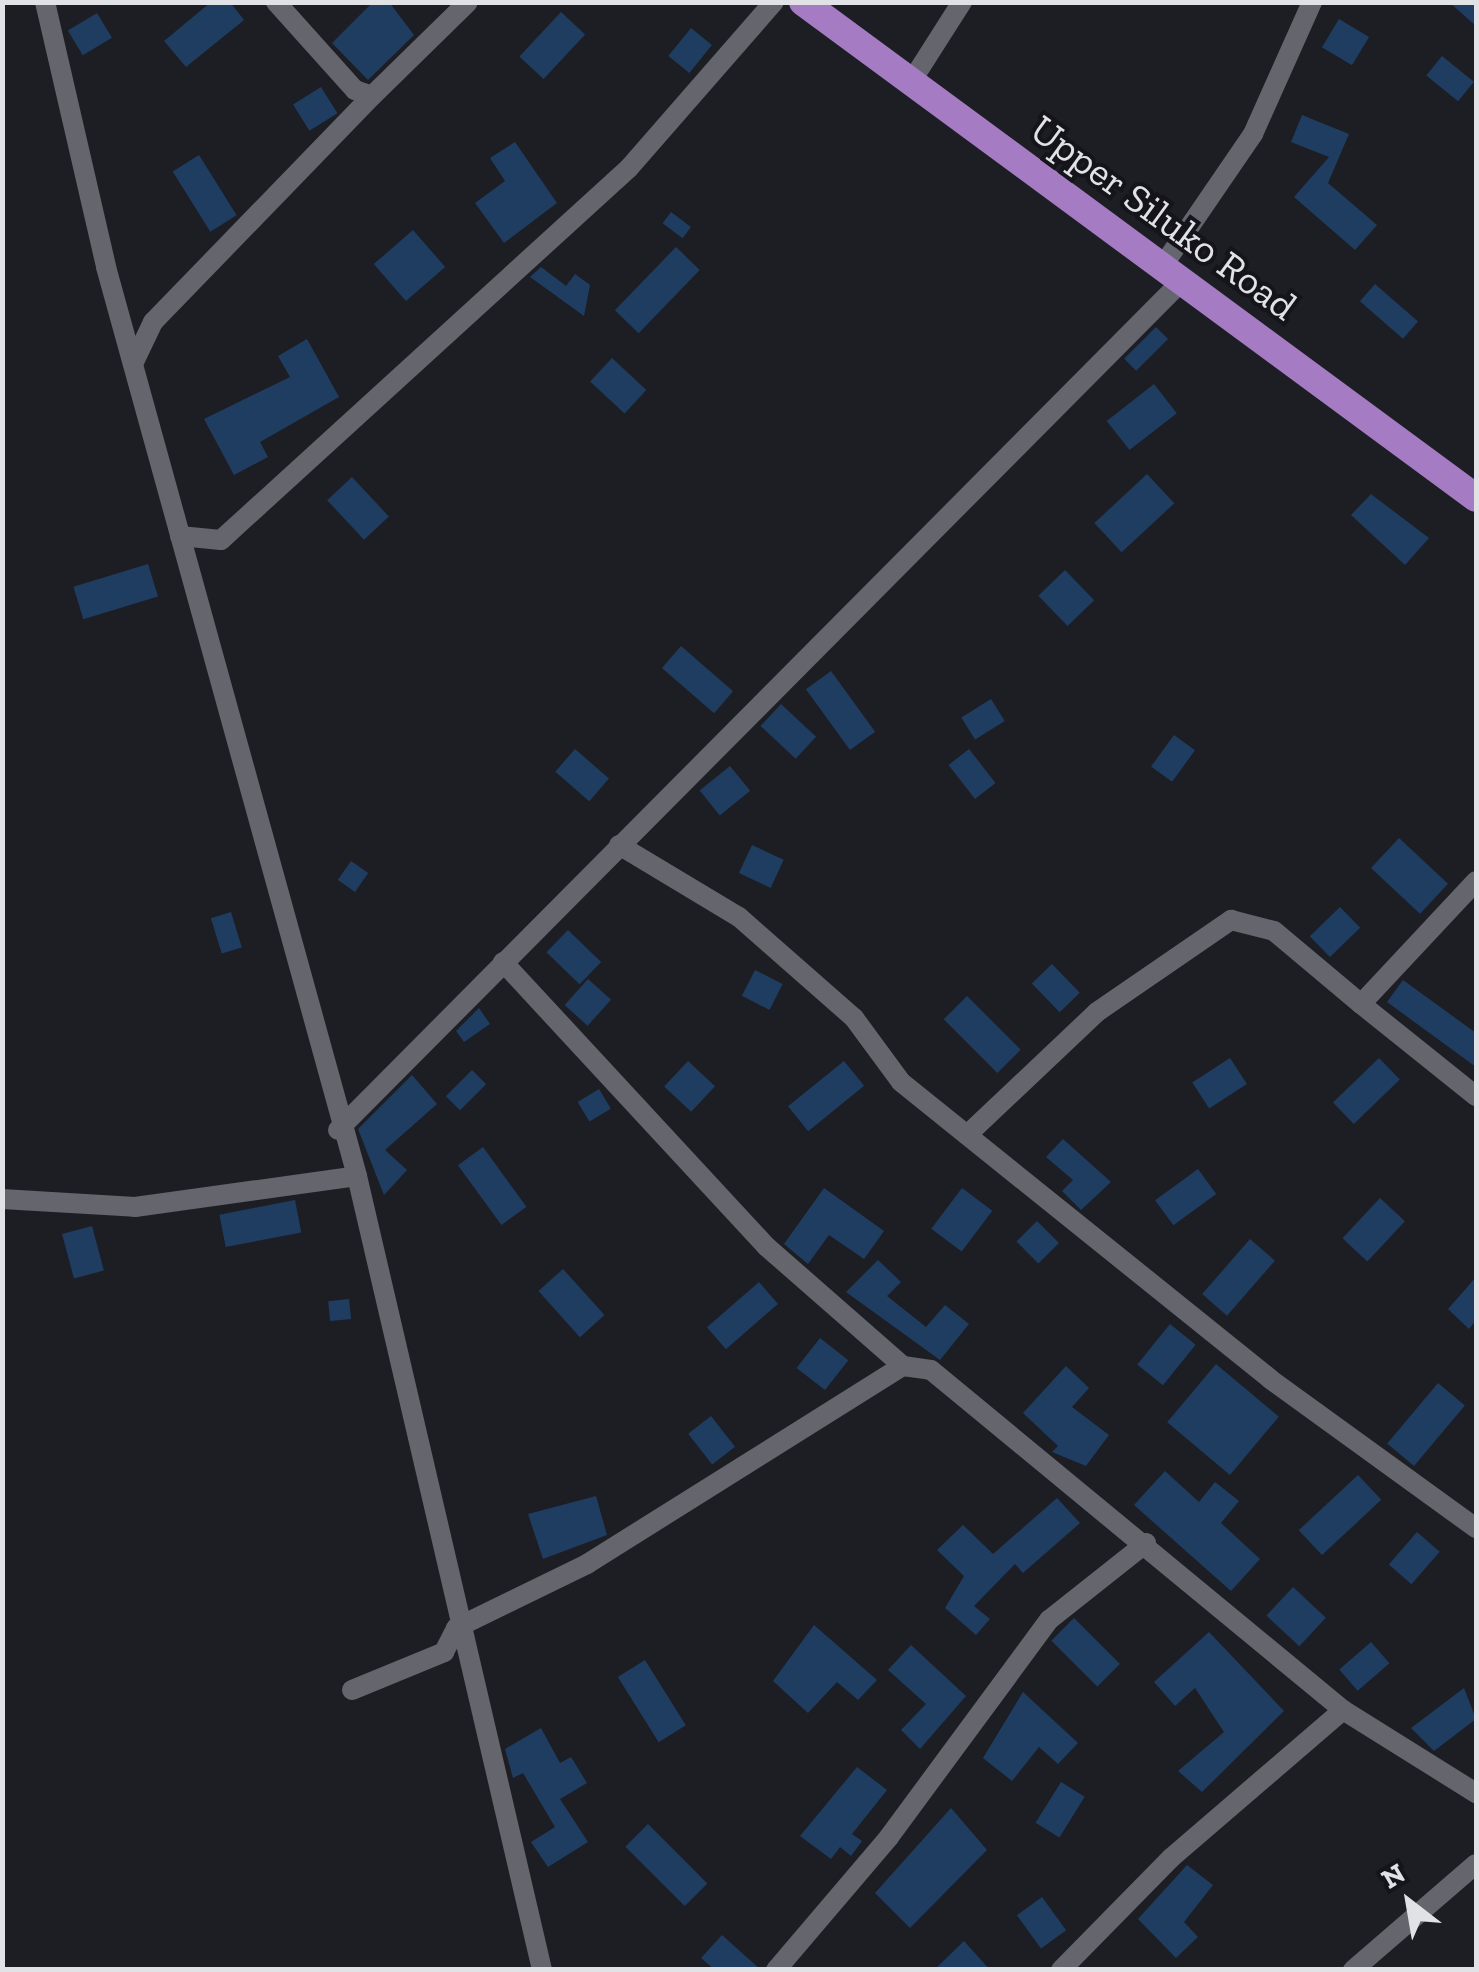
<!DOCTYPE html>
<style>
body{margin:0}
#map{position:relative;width:1479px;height:1972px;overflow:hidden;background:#1d1d24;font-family:"Zilla Slab",serif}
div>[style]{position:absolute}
.building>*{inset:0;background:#1f3d61;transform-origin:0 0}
.minor>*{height:20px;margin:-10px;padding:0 10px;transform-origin:10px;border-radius:10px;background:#64656d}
.primary>*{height:28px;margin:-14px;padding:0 14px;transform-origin:14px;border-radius:14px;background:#a57bc3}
span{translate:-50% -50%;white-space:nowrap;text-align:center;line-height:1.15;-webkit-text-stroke:8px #14141a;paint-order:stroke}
.street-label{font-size:40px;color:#e1e2e6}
.frame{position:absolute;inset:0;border:5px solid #e1e2e6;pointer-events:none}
.north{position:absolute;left:1359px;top:1852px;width:100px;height:100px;-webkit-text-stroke:8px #14141a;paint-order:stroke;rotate:329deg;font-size:28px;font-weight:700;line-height:40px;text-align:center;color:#e1e2e6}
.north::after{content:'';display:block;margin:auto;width:35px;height:45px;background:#e1e2e6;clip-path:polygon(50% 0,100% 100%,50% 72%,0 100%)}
</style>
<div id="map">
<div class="building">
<i style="clip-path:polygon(211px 2px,230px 2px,244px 20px,186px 67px,164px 41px)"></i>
<i style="clip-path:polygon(373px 2px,389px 2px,414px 35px,368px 80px,332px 43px)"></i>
<i style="clip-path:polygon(1449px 2px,1476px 2px,1476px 26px)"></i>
<i style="left:561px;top:12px;width:33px;height:61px;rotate:43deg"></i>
<i style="left:97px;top:13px;width:29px;height:34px;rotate:59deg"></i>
<i style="left:1339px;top:19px;width:35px;height:33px;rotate:31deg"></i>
<i style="left:691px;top:28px;width:27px;height:36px;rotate:39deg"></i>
<i style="left:1442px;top:56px;width:41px;height:25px;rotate:39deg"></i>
<i style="left:321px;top:87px;width:31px;height:33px;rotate:58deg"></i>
<i style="clip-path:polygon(1302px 115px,1349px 134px,1328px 183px,1377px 225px,1355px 250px,1294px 197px,1329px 157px,1291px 142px)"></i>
<i style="clip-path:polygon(515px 142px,557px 203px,504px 243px,475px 203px,505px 181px,490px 158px)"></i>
<i style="left:199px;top:155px;width:71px;height:31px;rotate:58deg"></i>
<i style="left:671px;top:212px;width:25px;height:14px;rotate:37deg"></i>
<i style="left:413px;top:230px;width:49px;height:52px;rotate:49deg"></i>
<i style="left:676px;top:247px;width:33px;height:88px;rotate:44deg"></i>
<i style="clip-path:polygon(541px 267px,566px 286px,575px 274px,590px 285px,584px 316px,530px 277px)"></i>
<i style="left:1375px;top:284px;width:57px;height:23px;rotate:41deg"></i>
<i style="left:1156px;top:327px;width:17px;height:45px;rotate:45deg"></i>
<i style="clip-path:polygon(307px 339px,339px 397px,260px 442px,268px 457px,234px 475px,204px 419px,290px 377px,278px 356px)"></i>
<i style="left:612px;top:358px;width:47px;height:32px;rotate:43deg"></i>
<i style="left:1154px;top:384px;width:37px;height:60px;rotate:52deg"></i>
<i style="left:1147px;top:474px;width:40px;height:72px;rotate:47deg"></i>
<i style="left:352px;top:477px;width:54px;height:34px;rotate:47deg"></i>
<i style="clip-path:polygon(1371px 494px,1429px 538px,1405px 565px,1351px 515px)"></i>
<i style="left:148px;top:564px;width:34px;height:78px;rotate:73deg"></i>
<i style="left:1065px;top:570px;width:42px;height:37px;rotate:46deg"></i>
<i style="left:681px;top:646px;width:69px;height:29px;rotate:41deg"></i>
<i style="left:831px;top:671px;width:75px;height:31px;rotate:54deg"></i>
<i style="left:991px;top:699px;width:26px;height:35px;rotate:58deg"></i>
<i style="left:781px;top:704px;width:48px;height:30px;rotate:43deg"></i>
<i style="left:1174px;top:735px;width:26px;height:39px;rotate:36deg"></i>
<i style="left:575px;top:749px;width:45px;height:30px;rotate:41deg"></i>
<i style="left:969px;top:749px;width:43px;height:26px;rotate:52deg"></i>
<i style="left:730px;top:766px;width:32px;height:39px;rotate:51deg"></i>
<i style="left:1399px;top:838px;width:67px;height:41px;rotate:43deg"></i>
<i style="left:752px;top:845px;width:35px;height:31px;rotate:25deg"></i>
<i style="left:351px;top:861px;width:21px;height:23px;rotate:35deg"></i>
<i style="left:1340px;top:907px;width:29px;height:42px;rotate:46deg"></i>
<i style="left:231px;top:912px;width:37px;height:21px;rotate:73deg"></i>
<i style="left:568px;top:930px;width:46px;height:31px;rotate:44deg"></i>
<i style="left:1052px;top:964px;width:40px;height:28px;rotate:46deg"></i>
<i style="left:755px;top:970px;width:31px;height:29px;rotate:27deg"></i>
<i style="left:588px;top:979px;width:31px;height:35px;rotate:42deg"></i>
<i style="clip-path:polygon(1403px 980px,1476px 1033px,1476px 1067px,1387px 1002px)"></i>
<i style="left:967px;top:996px;width:76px;height:33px;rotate:45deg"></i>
<i style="clip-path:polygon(479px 1008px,490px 1024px,464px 1042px,456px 1031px)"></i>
<i style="left:1230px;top:1058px;width:31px;height:45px;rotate:57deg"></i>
<i style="left:1379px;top:1058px;width:30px;height:64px;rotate:46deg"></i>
<i style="left:688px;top:1061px;width:37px;height:35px;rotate:43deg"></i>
<i style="left:844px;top:1061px;width:32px;height:72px;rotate:51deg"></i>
<i style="left:472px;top:1070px;width:20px;height:37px;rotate:45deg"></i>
<i style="clip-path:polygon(412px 1075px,437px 1104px,385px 1150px,407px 1170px,384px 1195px,358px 1129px)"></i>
<i style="left:599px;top:1089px;width:23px;height:25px;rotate:59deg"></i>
<i style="clip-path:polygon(1063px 1139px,1111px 1182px,1081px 1210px,1062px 1191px,1073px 1180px,1046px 1157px)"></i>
<i style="left:483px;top:1147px;width:74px;height:31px;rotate:54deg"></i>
<i style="left:1198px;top:1169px;width:31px;height:53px;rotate:54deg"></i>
<i style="clip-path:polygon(824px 1188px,884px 1231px,864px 1259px,829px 1235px,808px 1264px,784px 1244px)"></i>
<i style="left:962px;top:1188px;width:38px;height:51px;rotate:37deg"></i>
<i style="left:1380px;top:1198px;width:34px;height:55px;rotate:43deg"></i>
<i style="left:295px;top:1200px;width:33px;height:77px;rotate:79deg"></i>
<i style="left:1037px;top:1221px;width:31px;height:29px;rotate:45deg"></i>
<i style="left:92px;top:1226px;width:46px;height:31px;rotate:75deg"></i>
<i style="left:1250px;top:1239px;width:33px;height:73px;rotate:41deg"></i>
<i style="clip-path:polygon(878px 1260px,901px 1282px,887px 1296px,926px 1327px,945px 1305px,969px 1324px,940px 1360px,846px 1292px)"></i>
<i style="left:563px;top:1269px;width:62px;height:33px;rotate:48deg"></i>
<i style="clip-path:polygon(1476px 1277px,1476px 1320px,1469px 1329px,1448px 1309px)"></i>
<i style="left:759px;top:1282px;width:29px;height:69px;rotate:49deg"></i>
<i style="left:349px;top:1299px;width:20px;height:21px;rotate:84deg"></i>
<i style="left:1170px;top:1324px;width:33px;height:52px;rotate:39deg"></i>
<i style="left:820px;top:1338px;width:36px;height:38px;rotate:38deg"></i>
<i style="left:1216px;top:1364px;width:82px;height:76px;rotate:40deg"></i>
<i style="clip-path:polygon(1066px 1366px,1089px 1388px,1072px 1407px,1109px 1435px,1086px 1466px,1052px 1452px,1058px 1446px,1023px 1413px)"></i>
<i style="left:1438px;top:1383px;width:35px;height:79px;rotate:40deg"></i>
<i style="left:711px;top:1416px;width:39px;height:29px;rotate:52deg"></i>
<i style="clip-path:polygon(1165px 1471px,1199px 1502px,1215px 1482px,1239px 1501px,1221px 1523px,1260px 1559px,1231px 1591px,1134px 1505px)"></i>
<i style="left:1358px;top:1475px;width:34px;height:81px;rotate:47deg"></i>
<i style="clip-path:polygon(596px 1496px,607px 1535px,543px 1559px,528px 1514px)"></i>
<i style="clip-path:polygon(1057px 1498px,1080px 1523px,1023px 1573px,1015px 1564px,974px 1606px,990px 1619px,976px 1635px,945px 1608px,964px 1576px,937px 1550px,963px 1525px,993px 1554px)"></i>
<i style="left:1417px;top:1532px;width:30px;height:43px;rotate:41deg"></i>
<i style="left:1293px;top:1587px;width:45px;height:39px;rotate:43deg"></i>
<i style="left:1074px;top:1618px;width:65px;height:32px;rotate:45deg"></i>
<i style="clip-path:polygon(814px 1625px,877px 1680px,858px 1700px,837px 1682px,808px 1713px,773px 1681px)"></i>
<i style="clip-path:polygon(1209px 1632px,1284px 1711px,1202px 1792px,1178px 1771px,1224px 1732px,1195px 1688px,1175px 1706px,1154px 1682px)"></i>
<i style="left:1371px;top:1642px;width:28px;height:42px;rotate:49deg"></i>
<i style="clip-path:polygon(911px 1645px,966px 1696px,920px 1749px,901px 1730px,926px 1704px,888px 1670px)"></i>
<i style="left:645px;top:1660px;width:77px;height:32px;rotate:58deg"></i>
<i style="clip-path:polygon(1464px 1688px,1476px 1719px,1434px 1751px,1411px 1728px)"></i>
<i style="clip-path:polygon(1023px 1692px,1078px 1743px,1058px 1764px,1039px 1747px,1012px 1781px,983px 1758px)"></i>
<i style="clip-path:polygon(541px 1728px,560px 1763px,571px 1757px,587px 1783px,560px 1799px,588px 1842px,548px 1867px,531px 1842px,555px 1827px,523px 1773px,513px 1778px,505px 1749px)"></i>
<i style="clip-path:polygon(857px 1767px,887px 1790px,852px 1834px,862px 1841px,851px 1856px,840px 1847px,831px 1859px,800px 1836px)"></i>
<i style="left:1061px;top:1782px;width:28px;height:48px;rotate:32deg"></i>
<i style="clip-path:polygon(951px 1808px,987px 1850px,910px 1928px,875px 1893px)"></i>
<i style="left:648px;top:1824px;width:84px;height:32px;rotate:45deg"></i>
<i style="clip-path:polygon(1187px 1865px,1213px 1885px,1184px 1922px,1198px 1937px,1176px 1958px,1138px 1919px)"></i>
<i style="left:1042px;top:1897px;width:41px;height:31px;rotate:54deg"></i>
<i style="clip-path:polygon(722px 1935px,761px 1970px,715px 1970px,701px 1958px)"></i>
<i style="clip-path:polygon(964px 1941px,990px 1970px,934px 1970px)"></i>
</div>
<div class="minor">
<i style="left:45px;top:2px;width:272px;rotate:77deg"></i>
<i style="left:106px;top:267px;width:943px;rotate:74.56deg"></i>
<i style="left:357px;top:1176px;width:815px;rotate:76.88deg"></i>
<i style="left:276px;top:2px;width:118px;rotate:48.1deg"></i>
<i style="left:355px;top:90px;width:18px;rotate:19deg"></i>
<i style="left:372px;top:96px;width:134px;rotate:-44.4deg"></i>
<i style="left:911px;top:82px;width:95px;rotate:-57.5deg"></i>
<i style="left:1164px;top:264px;width:158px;rotate:-55.6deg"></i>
<i style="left:1253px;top:134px;width:145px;rotate:-65.9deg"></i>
<i style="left:133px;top:364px;width:47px;rotate:-64.5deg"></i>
<i style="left:153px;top:322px;width:315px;rotate:-45.9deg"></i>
<i style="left:180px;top:536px;width:41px;rotate:5.6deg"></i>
<i style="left:221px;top:540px;width:552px;rotate:-42.36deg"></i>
<i style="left:629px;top:168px;width:220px;rotate:-48.9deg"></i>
<i style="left:619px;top:845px;width:140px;rotate:31deg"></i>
<i style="left:739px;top:917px;width:153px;rotate:41.3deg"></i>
<i style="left:854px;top:1018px;width:79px;rotate:53.7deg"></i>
<i style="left:901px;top:1082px;width:474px;rotate:38.8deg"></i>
<i style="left:1270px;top:1379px;width:254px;rotate:35.9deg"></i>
<i style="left:503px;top:962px;width:388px;rotate:47.2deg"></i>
<i style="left:767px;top:1247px;width:181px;rotate:41.2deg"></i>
<i style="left:1361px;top:1004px;width:147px;rotate:38.7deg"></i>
<i style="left:338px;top:1130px;width:1199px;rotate:-45.17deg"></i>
<i style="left:967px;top:1135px;width:179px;rotate:-43.4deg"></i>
<i style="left:1097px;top:1012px;width:163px;rotate:-34.5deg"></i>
<i style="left:1231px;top:920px;width:44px;rotate:14.3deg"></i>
<i style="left:1274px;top:931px;width:114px;rotate:40deg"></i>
<i style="left:1361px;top:1004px;width:168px;rotate:-46.9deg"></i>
<i style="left:2px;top:1199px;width:133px;rotate:3.4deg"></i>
<i style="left:135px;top:1207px;width:224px;rotate:-7.9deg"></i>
<i style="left:352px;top:1690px;width:100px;rotate:-22.4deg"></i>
<i style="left:444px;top:1652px;width:27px;rotate:-63deg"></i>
<i style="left:456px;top:1628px;width:146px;rotate:-26deg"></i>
<i style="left:587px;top:1564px;width:373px;rotate:-32.1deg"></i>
<i style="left:903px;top:1366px;width:28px;rotate:8deg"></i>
<i style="left:931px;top:1370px;width:534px;rotate:39.53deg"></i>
<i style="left:1343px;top:1710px;width:157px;rotate:32deg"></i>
<i style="left:776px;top:1970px;width:175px;rotate:-49.6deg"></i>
<i style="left:889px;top:1837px;width:270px;rotate:-53.6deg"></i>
<i style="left:1049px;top:1620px;width:124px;rotate:-38.4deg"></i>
<i style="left:1061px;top:1970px;width:157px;rotate:-45.5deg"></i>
<i style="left:1171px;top:1858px;width:227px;rotate:-40.7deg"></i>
<i style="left:1353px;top:1970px;width:162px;rotate:-40.8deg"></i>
</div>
<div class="primary">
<i style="left:803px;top:2px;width:836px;rotate:36.39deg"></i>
</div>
<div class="street-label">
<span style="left:1164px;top:217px;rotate:36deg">Upper Siluko Road</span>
</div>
<div class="frame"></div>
<div class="north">N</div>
</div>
